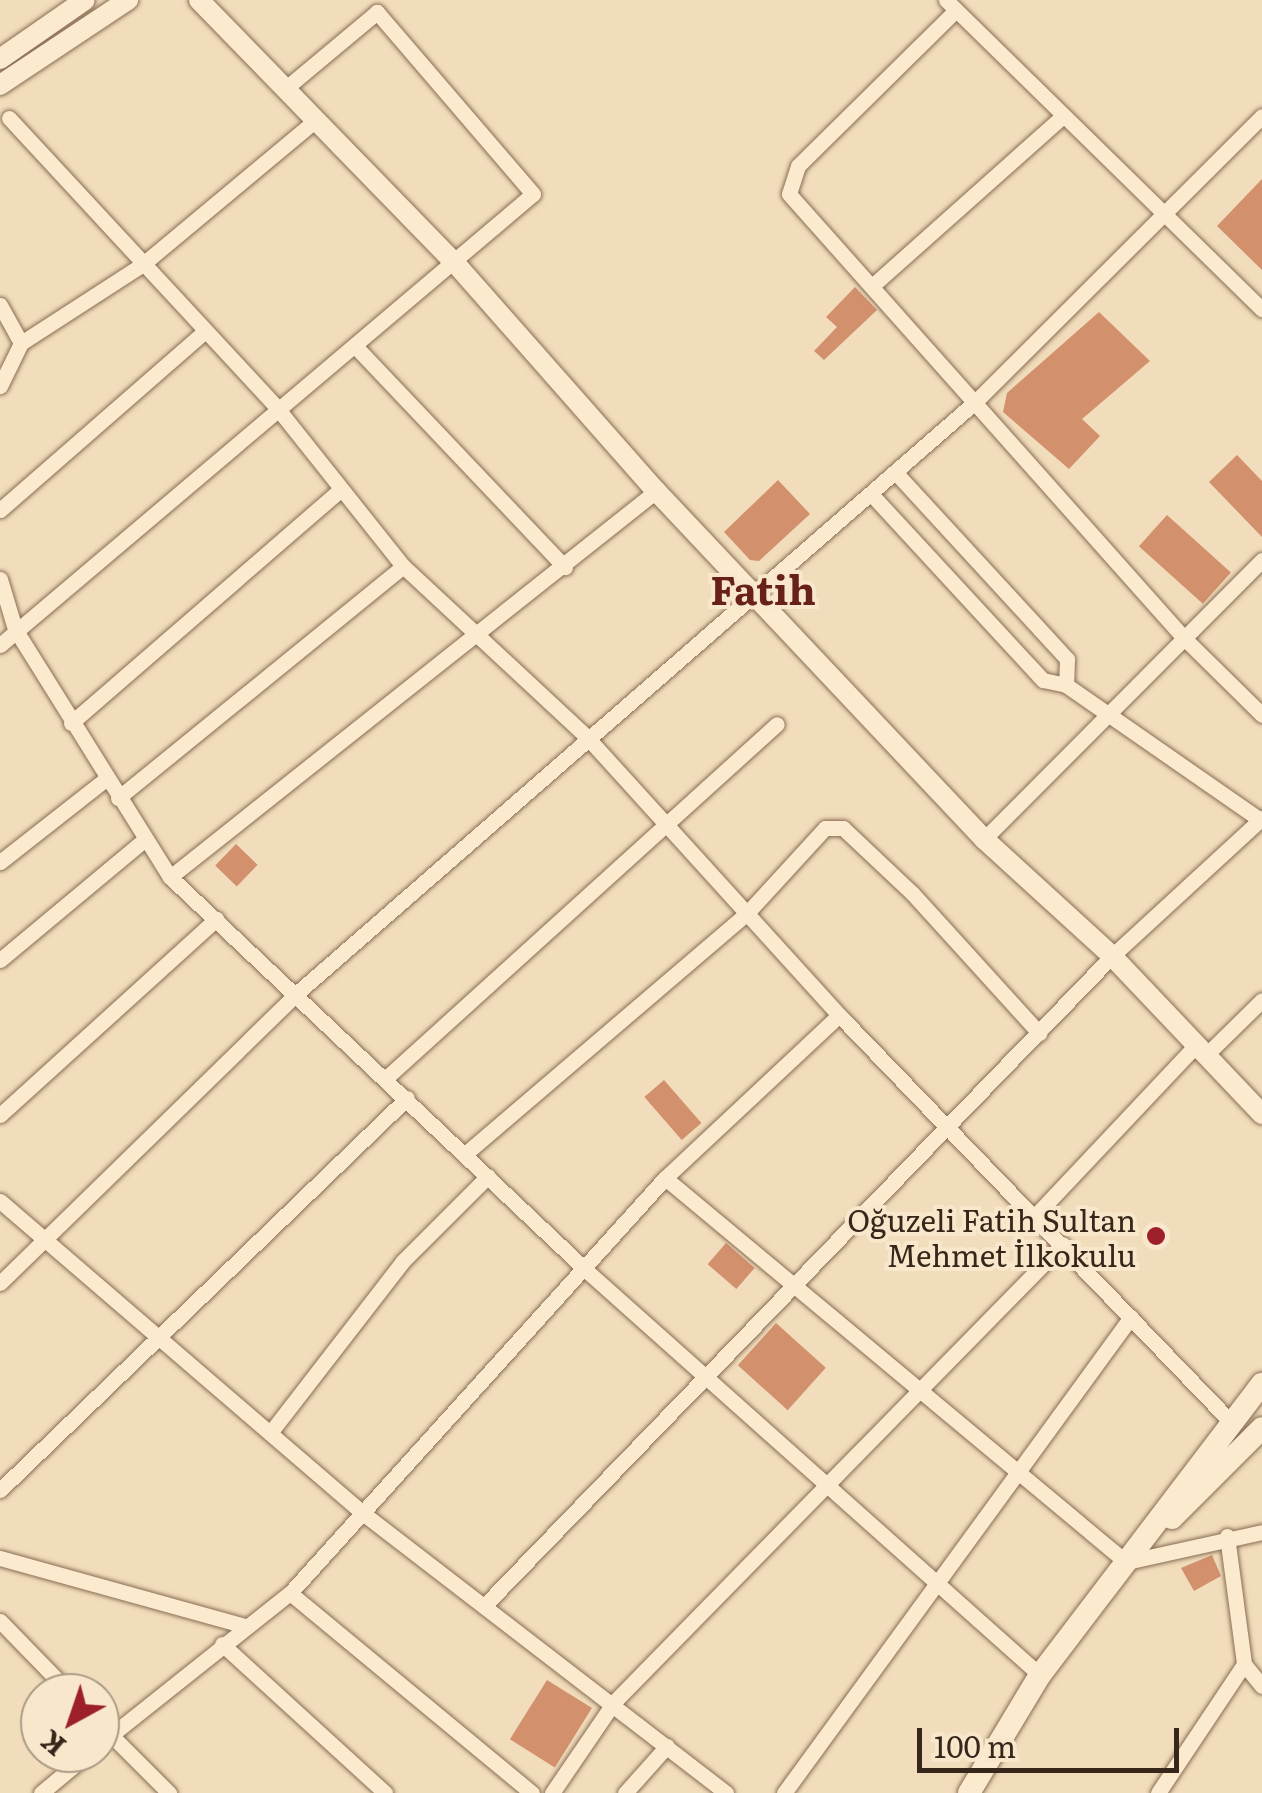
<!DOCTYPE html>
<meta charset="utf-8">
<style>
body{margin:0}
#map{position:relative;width:1262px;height:1793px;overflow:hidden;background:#f1ddbb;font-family:Literata,serif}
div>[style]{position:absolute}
.building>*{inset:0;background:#d2906d;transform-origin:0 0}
.roads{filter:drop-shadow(0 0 2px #896c54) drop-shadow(0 0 2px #896c54)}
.minor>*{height:15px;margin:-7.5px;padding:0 7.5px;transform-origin:7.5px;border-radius:7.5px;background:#fbeace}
.tertiary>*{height:20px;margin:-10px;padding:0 10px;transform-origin:10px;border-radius:10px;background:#fbeace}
.secondary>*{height:22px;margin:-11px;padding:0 11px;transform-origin:11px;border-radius:11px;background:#fbeace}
.dots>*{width:28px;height:28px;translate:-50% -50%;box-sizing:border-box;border:5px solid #f8e7cb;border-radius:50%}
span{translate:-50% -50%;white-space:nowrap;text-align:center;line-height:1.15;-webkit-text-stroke:8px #f8e7cb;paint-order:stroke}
.poi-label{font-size:30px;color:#37261a}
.right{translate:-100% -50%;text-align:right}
.district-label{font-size:40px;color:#672116;font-weight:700}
.north{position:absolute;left:20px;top:1673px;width:100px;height:100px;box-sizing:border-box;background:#f8e7cb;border:2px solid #ab9a84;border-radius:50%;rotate:220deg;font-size:28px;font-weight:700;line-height:40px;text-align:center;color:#37261a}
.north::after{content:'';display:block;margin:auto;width:35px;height:45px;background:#9d1f2a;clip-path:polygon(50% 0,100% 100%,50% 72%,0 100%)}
.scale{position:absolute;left:917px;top:1728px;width:262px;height:45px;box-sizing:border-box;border:5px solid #37261a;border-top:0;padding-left:12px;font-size:30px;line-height:35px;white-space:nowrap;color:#37261a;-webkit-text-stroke:8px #f8e7cb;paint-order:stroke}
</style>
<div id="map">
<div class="building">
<i style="clip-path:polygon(1262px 179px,1262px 270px,1217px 226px)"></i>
<i style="clip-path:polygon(855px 287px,877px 310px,824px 360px,814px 351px,837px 327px,826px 317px)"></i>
<i style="clip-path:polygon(1099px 312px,1150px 361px,1082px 419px,1100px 436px,1069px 469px,1003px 412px,1007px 393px)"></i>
<i style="clip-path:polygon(1237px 455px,1262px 481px,1262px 537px,1209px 482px)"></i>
<i style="clip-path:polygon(778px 480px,810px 514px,759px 561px,750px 560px,724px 532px)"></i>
<i style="left:1167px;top:515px;width:86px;height:42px;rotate:42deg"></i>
<i style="left:236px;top:844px;width:30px;height:30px;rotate:44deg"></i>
<i style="left:664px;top:1080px;width:57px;height:26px;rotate:49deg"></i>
<i style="left:726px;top:1243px;width:38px;height:28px;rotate:41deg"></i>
<i style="left:776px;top:1323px;width:67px;height:57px;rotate:42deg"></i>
<i style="clip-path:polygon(1212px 1555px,1221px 1576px,1194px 1591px,1181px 1568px)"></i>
<i style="left:547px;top:1680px;width:53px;height:70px;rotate:32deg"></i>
</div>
<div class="roads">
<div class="minor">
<i style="left:946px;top:0;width:442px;rotate:44.4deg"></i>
<i style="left:956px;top:10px;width:222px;rotate:135.4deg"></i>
<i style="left:798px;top:166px;width:29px;rotate:108deg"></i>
<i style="left:789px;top:194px;width:593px;rotate:48.35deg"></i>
<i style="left:1183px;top:637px;width:111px;rotate:44.6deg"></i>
<i style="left:9px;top:118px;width:396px;rotate:47.2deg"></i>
<i style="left:278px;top:409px;width:201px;rotate:51.5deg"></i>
<i style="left:403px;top:566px;width:250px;rotate:42.9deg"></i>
<i style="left:586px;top:736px;width:377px;rotate:47.8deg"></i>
<i style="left:839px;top:1015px;width:565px;rotate:46.08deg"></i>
<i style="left:872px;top:286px;width:254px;rotate:-41.7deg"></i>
<i style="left:0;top:305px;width:43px;rotate:61.1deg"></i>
<i style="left:21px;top:343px;width:48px;rotate:116deg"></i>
<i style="left:21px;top:343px;width:145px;rotate:-32.9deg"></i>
<i style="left:143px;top:264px;width:226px;rotate:-39.8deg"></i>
<i style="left:355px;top:346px;width:305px;rotate:46.5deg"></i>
<i style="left:896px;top:473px;width:253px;rotate:47.4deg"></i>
<i style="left:1067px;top:659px;width:26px;rotate:92deg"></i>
<i style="left:1066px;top:685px;width:236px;rotate:34.8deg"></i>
<i style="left:872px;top:495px;width:252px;rotate:47.3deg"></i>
<i style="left:1043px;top:680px;width:24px;rotate:12deg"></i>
<i style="left:0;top:510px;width:272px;rotate:-41.1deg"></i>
<i style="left:0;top:579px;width:52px;rotate:73.3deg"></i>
<i style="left:15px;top:629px;width:292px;rotate:58deg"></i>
<i style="left:170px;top:877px;width:575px;rotate:43.38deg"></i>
<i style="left:588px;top:1272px;width:606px;rotate:41.72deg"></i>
<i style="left:0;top:645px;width:698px;rotate:-40.24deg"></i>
<i style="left:533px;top:194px;width:240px;rotate:-130.6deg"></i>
<i style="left:377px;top:12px;width:119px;rotate:140.1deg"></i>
<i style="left:71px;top:723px;width:357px;rotate:-40.9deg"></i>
<i style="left:118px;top:798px;width:367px;rotate:-39.1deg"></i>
<i style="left:984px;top:839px;width:394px;rotate:-45.1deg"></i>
<i style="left:0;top:862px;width:135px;rotate:-38.1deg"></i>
<i style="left:170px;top:877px;width:621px;rotate:-38.46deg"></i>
<i style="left:0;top:960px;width:189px;rotate:-39.8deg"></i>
<i style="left:1206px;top:1055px;width:78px;rotate:-44.5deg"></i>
<i style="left:386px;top:1078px;width:527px;rotate:-42.16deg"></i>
<i style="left:0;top:1115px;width:292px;rotate:-42.2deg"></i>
<i style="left:465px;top:1154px;width:372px;rotate:-40.5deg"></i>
<i style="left:748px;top:912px;width:114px;rotate:-47.5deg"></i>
<i style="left:825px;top:828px;width:18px"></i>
<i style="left:843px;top:828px;width:96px;rotate:43.3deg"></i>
<i style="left:913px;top:894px;width:188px;rotate:47.8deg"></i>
<i style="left:665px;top:1178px;width:600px;rotate:39.79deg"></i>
<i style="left:1126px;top:1562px;width:139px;rotate:-12.4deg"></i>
<i style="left:0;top:1201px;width:475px;rotate:40.7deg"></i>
<i style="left:360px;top:1511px;width:462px;rotate:37.6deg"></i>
<i style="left:1035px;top:1216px;width:235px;rotate:-46.7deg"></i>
<i style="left:0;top:1283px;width:415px;rotate:-44.3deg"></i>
<i style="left:297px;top:993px;width:899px;rotate:-41.08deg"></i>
<i style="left:975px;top:402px;width:405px;rotate:-44.9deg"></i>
<i style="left:270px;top:1433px;width:217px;rotate:-52.3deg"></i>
<i style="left:403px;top:1261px;width:120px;rotate:-45deg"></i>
<i style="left:0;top:1490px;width:565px;rotate:-43.92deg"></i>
<i style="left:1227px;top:1536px;width:129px;rotate:82.4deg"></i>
<i style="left:1244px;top:1664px;width:28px;rotate:51deg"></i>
<i style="left:0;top:1558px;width:255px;rotate:15.5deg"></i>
<i style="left:290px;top:1593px;width:314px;rotate:39.6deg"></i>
<i style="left:484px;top:1606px;width:904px;rotate:-45.99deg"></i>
<i style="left:1112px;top:956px;width:204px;rotate:-42.6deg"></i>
<i style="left:0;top:1621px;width:100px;rotate:45.8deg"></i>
<i style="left:222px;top:1644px;width:221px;rotate:42.4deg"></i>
<i style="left:100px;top:1724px;width:98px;rotate:45deg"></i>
<i style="left:100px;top:1744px;width:243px;rotate:-38.5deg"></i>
<i style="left:290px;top:1593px;width:559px;rotate:-47.9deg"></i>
<i style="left:665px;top:1178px;width:238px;rotate:-43.1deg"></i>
<i style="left:41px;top:1793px;width:62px;rotate:-39.8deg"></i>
<i style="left:552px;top:1793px;width:110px;rotate:-55.7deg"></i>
<i style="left:614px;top:1702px;width:641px;rotate:-45.57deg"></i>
<i style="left:625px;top:1793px;width:63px;rotate:-48.2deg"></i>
<i style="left:784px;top:1793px;width:589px;rotate:-53.91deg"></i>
<i style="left:1158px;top:1793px;width:155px;rotate:-56.3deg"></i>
</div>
<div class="tertiary">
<i style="left:199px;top:0;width:367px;rotate:45.8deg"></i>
<i style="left:455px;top:263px;width:304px;rotate:48.6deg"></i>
<i style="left:656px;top:491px;width:478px;rotate:46.7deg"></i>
<i style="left:984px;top:839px;width:173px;rotate:42.4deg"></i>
<i style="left:1112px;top:956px;width:218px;rotate:46.5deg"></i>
<i style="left:0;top:59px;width:103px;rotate:-34.8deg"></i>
<i style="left:0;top:85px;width:154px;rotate:-33.6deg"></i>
</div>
<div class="secondary">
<i style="left:1172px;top:1518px;width:127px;rotate:-45deg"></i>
<i style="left:969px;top:1793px;width:138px;rotate:-59deg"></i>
<i style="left:1040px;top:1675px;width:366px;rotate:-52.7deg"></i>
</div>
</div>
<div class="dots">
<i style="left:1156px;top:1236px;background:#9d1f2a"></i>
</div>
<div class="poi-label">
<span class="right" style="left:1136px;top:1236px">Oğuzeli Fatih Sultan<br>Mehmet İlkokulu</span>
</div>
<div class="district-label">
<span style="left:763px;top:588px">Fatih</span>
</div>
<div class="north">K</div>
<div class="scale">100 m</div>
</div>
